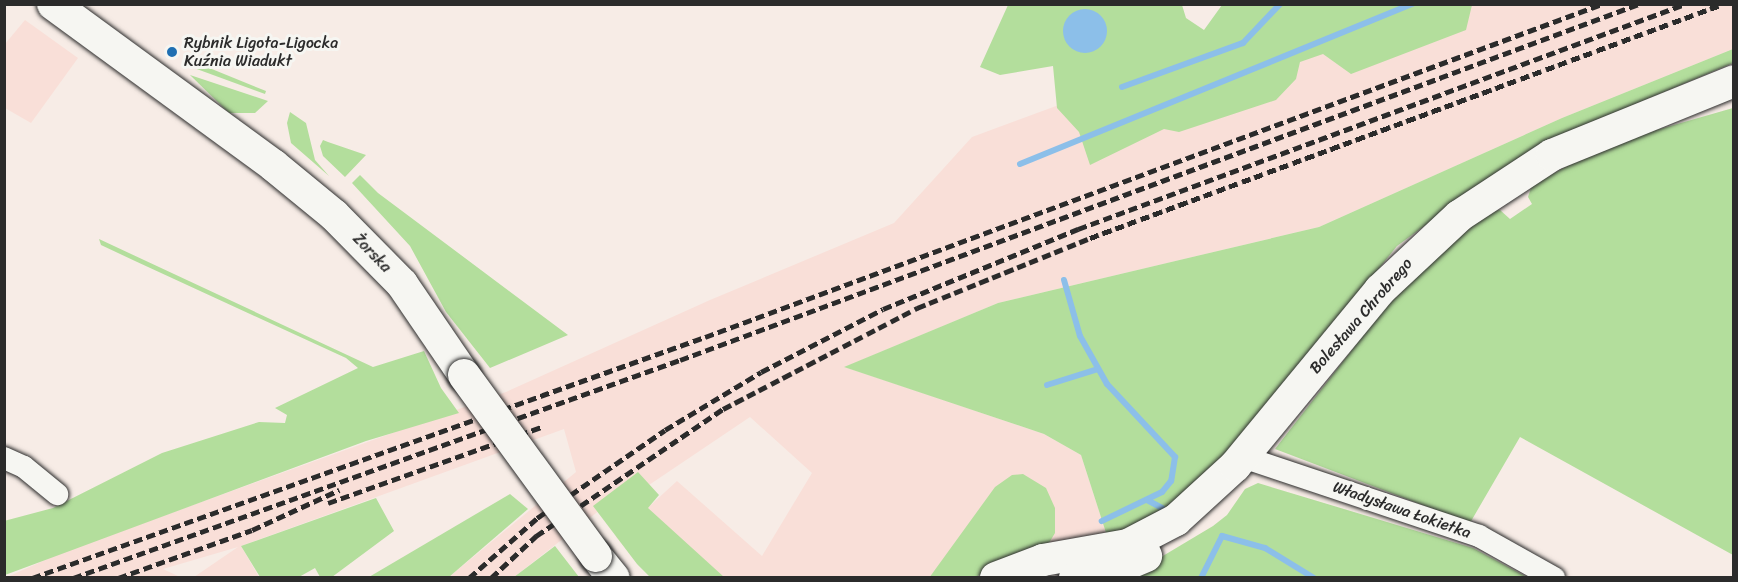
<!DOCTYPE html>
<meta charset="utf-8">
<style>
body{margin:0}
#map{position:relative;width:1738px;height:582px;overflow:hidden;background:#f7ece6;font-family:Sriracha,sans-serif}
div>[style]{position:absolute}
.built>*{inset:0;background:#f9dfd8}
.green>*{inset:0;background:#b3de9c}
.water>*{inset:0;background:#8cbfe9}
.round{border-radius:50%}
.stream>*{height:6px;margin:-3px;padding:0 3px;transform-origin:3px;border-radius:3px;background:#8cbfe9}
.roads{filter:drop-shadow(0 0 2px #2b2b2b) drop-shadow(0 0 2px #2b2b2b)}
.street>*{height:22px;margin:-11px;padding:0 11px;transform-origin:11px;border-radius:11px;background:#f6f6f2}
.secondary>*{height:32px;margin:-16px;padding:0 16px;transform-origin:16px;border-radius:16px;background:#f6f6f2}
.rail>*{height:4.5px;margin-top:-2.25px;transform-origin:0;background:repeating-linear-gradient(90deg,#2b2b2b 0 9px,transparent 0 13.5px)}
.bridges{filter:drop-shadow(0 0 2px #2b2b2b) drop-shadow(0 0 2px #2b2b2b)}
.secondary-bridge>*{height:32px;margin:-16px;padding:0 16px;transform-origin:16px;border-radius:16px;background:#f6f6f2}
.dots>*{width:16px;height:16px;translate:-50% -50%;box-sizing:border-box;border:3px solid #f6f6f2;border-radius:50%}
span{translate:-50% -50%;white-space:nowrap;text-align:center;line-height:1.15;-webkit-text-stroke:6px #f6f6f2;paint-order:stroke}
.poi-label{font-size:16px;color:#2b2b2b}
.left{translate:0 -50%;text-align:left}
.street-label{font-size:16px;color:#2b2b2b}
.frame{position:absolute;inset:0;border:6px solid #2b2b2b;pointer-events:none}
</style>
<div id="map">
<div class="built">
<i style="clip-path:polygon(1330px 5px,1733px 5px,1733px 49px,1562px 118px,1319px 227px,998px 303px,845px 367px,1044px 434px,1081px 455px,1108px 539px,998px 564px,976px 577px,650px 577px,616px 537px,677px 481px,762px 556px,812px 473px,750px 417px,646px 487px,623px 492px,514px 577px,449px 577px,576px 472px,564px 429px,241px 546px,259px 577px,194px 577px,238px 547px,163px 569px,180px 577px,5px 578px,63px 552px,506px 392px,710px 300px,894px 223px,972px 137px)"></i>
<i style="clip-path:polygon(25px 20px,78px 58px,31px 123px,5px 108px,5px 44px)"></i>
</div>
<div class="green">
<i style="clip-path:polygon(1008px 5px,1182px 5px,1186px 18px,1204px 30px,1222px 5px,1472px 5px,1466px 30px,1351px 74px,1323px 54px,1300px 62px,1296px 79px,1276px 100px,1179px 132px,1164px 129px,1090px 165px,1079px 132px,1057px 108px,1053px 66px,1000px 75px,980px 67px)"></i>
<i style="clip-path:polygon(1733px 49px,1733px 63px,1595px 121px,1460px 200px,1397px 246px,1230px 454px,1172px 515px,1108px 539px,1081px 455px,1044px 434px,844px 367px,998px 303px,1319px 227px,1562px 118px)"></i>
<i style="clip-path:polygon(202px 65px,266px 91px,265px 94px,194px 68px)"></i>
<i style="clip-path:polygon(190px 75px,268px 101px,255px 113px,229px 113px)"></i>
<i style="clip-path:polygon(1733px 108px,1733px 555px,1520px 437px,1470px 523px,1275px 449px,1383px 310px,1455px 240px,1492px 211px,1500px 210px,1510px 219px,1532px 204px,1528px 197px,1532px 185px,1569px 165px,1632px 137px)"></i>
<i style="clip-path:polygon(290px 112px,306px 123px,315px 160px,329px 176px,291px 143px,287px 123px)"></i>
<i style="clip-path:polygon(323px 140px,328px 142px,366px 155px,345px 177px,323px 156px,320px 146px)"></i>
<i style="clip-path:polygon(360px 175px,378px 193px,568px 335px,490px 368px,446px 312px,410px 246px,352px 183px)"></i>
<i style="clip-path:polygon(99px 239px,373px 367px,424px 351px,441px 388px,459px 413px,366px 441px,5px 575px,4px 521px,53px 508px,162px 453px,259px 422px,285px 423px,287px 415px,275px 408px,358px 368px,346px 358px,135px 261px,101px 245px)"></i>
<i style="clip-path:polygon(638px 472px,659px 495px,648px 508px,724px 577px,650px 577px,637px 564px,593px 506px)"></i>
<i style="clip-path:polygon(1023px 474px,1046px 488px,1055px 508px,1055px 533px,1049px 543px,998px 564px,976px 577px,929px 578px,995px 487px,1012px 475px)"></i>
<i style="clip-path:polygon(1258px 483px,1473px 548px,1527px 577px,1126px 578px,1213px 526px,1227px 515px,1245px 489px)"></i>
<i style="clip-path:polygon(510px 494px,528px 509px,449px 577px,369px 577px)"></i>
<i style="clip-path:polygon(376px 498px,394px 531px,332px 577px,320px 577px,315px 568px,299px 577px,260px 577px,241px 546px)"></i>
<i style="clip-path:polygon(555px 546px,579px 577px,514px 577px,530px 565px)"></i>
</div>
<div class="water">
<i class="round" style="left:1063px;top:9px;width:44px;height:44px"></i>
</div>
<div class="stream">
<i style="left:1122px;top:87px;width:129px;rotate:-20deg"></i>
<i style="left:1243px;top:43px;width:54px;rotate:-46.5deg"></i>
<i style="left:1020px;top:164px;width:424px;rotate:-22.2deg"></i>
<i style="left:1064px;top:280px;width:58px;rotate:74.1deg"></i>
<i style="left:1080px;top:336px;width:55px;rotate:60.6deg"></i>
<i style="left:1107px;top:384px;width:100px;rotate:47deg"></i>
<i style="left:1175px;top:457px;width:24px;rotate:99deg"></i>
<i style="left:1171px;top:481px;width:14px;rotate:129deg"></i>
<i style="left:1162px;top:492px;width:67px;rotate:154.2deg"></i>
<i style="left:1047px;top:385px;width:53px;rotate:-17.4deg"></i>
<i style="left:1147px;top:500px;width:17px;rotate:28deg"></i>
<i style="left:1201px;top:578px;width:47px;rotate:-63.4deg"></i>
<i style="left:1222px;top:536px;width:45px;rotate:15.6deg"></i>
<i style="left:1265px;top:548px;width:57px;rotate:31.5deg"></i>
</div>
<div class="roads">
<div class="street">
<i style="left:1243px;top:457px;width:249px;rotate:18.5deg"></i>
<i style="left:1479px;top:536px;width:86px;rotate:29.2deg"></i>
<i style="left:4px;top:458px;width:22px;rotate:24deg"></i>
<i style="left:24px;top:467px;width:43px;rotate:39.3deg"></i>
</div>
<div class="secondary">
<i style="left:53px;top:4px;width:273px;rotate:36.2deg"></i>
<i style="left:273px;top:165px;width:79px;rotate:39.3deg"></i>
<i style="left:334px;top:215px;width:97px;rotate:45.4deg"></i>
<i style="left:402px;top:284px;width:110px;rotate:55.7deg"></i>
<i style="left:596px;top:556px;width:28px;rotate:51deg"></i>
<i style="left:996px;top:578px;width:50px;rotate:-21deg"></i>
<i style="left:1043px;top:560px;width:86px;rotate:-10deg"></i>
<i style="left:1128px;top:545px;width:54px;rotate:-27.5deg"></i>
<i style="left:1176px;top:520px;width:80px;rotate:-42.5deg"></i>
<i style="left:1235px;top:466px;width:228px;rotate:-50.5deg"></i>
<i style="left:1380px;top:290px;width:108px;rotate:-43.1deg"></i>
<i style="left:1459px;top:216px;width:111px;rotate:-33.3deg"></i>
<i style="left:1552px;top:155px;width:196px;rotate:-22.1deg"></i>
<i style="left:1075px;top:578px;width:39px;rotate:-12deg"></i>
<i style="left:1113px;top:570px;width:36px;rotate:-23deg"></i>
</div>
</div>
<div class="rail">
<i style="left:328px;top:503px;width:229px;rotate:-19.6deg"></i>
<i style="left:32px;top:578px;width:715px;rotate:-19.7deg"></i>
<i style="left:705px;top:337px;width:957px;rotate:-20.37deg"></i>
<i style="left:73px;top:578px;width:645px;rotate:-19.76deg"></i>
<i style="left:680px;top:360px;width:1023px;rotate:-20.37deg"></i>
<i style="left:118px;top:578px;width:142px;rotate:-19.7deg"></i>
<i style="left:252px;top:530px;width:96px;rotate:-24.7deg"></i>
<i style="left:469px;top:578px;width:91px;rotate:-41.4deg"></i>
<i style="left:537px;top:518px;width:155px;rotate:-34.5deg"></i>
<i style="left:665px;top:430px;width:112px;rotate:-31.1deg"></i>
<i style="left:761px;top:372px;width:137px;rotate:-27.3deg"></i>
<i style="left:883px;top:309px;width:211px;rotate:-22.3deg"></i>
<i style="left:1078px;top:229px;width:647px;rotate:-20.34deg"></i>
<i style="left:491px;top:578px;width:62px;rotate:-43deg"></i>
<i style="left:536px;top:536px;width:226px;rotate:-34.2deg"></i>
<i style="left:723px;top:409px;width:219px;rotate:-27.5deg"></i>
<i style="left:917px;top:308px;width:187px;rotate:-22deg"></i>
<i style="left:1090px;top:238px;width:675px;rotate:-20.29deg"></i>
</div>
<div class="bridges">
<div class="secondary-bridge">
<i style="left:464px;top:375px;width:224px;rotate:53.9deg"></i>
</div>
</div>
<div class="dots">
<i style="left:172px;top:52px;background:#1f6fb2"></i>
</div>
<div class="poi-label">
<span class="left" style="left:184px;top:52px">Rybnik Ligota-Ligocka<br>Kuźnia Wiadukt</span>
</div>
<div class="street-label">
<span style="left:372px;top:253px;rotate:46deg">Żorska</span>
<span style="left:1361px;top:316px;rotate:-49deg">Bolesława Chrobrego</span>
<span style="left:1402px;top:510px;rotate:19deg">Władysława Łokietka</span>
</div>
<div class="frame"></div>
</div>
